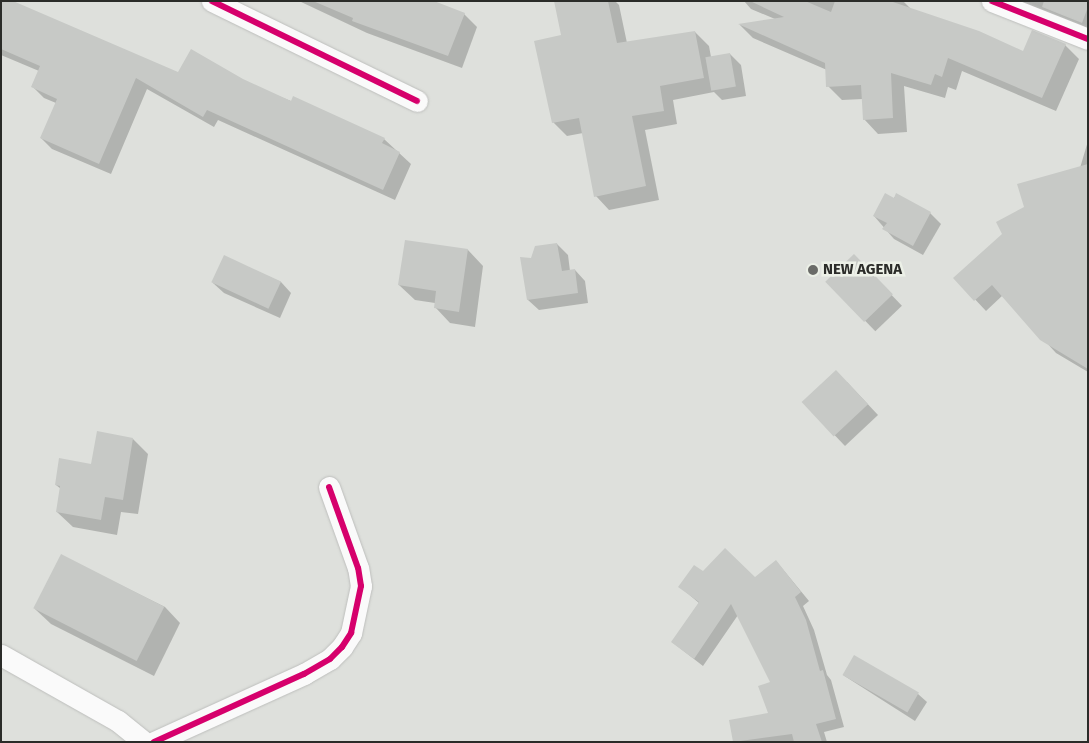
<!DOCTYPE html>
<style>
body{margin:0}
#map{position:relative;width:1089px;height:743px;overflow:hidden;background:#dee0dc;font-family:"Fira Sans",sans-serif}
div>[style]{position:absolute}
.shadow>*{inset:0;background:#0003;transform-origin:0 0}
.building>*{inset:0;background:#c7c9c6;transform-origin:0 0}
.roads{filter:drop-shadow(0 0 1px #bdbebc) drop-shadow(0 0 1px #bdbebc)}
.minor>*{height:21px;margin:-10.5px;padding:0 10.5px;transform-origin:10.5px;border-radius:10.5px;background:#fafafa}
.cycleway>*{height:6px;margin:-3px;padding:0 3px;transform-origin:3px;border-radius:3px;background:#d6006c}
.dots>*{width:14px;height:14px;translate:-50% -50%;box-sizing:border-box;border:2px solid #ecf0e7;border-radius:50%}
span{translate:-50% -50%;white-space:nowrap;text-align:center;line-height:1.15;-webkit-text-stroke:5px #ecf0e7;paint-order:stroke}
.poi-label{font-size:15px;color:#2b2c29;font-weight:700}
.left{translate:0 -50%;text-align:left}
.frame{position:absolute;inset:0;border:2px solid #2b2c29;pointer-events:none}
</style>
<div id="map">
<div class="shadow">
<i style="clip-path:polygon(1px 1px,179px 74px,242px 81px,384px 139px,411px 164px,395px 200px,218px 120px,214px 127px,147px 89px,111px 174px,52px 149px,41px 138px,56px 103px,44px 98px,32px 86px,39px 71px,1px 55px)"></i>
<i style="clip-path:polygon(299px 1px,430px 1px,464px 14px,477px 27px,462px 68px,367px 33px)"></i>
<i style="clip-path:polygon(555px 1px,615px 1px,619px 5px,627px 43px,695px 32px,709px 46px,711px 57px,730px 54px,741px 65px,746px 96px,722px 100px,714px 92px,673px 100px,677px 124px,645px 130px,659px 200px,609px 210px,596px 196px,583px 133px,567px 136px,553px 122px,563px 36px)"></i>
<i style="clip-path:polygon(744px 1px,903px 1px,912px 10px,1023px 53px,1065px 45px,1079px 59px,1056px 111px,962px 71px,956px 90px,948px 87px,945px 98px,904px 86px,907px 132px,878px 134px,864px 119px,863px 99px,842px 100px,828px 86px,827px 70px,753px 38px,740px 25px,775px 19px,751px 9px)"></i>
<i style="clip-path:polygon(1015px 1px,1088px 1px,1088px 30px)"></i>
<i style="clip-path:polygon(1088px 141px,1088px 372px,1056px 353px,1003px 295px,986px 311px,955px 278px,1004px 234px,1026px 208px,1080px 168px)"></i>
<i style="clip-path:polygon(897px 195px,930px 213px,941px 224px,923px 255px,894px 239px,874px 216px)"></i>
<i style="clip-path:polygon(406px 241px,468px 250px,483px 266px,475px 327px,450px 323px,435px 307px,435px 303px,415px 300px,399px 285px)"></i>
<i style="clip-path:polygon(557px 244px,568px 255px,570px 271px,575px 270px,585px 281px,588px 303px,539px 310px,528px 300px,532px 260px)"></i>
<i style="left:854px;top:256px;width:69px;height:37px;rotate:46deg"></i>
<i style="clip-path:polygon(225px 257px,281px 282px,291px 293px,280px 318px,224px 293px,213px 283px)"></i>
<i style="clip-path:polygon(847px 382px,878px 415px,845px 446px,804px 403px)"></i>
<i style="clip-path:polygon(133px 439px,148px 454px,138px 514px,121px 512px,117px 535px,73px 527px,57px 512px,61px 489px,56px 485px)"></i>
<i style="clip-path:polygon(62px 556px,165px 607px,180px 623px,154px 676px,51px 624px,35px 609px)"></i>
<i style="clip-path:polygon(776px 561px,809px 601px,803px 606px,814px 630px,827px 675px,831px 680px,844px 727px,824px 732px,827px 742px,735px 742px,770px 714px,772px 683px,738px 615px,703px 666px,672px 642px,699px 603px,680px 587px,703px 572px,755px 579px)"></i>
<i style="clip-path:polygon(843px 675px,918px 694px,927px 702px,915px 721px)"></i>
</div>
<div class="building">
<i style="clip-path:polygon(1px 1px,13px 1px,178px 72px,191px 49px,243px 79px,291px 101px,293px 96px,385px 138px,382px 143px,400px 152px,383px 190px,207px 110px,203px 117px,136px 78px,99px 164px,40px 138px,57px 99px,31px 87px,40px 66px,1px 49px)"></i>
<i style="clip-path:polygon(313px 1px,434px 1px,465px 13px,448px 56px,352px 21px,353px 18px)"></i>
<i style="clip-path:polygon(554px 1px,608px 1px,617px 43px,695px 31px,704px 78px,660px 86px,664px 111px,632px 116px,646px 186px,594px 197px,579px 118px,552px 123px,534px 41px,561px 35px)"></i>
<i style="clip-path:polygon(750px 1px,805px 1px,831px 12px,835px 1px,890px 1px,979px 31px,1023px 51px,1032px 30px,1066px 44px,1042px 98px,948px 58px,942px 77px,935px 74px,931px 85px,891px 73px,893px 118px,863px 120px,861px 85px,826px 87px,825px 63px,738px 24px,784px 17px)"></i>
<i style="clip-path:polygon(1044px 1px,1088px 1px,1088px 7px,1082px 23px,1042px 7px)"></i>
<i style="left:730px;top:53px;width:34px;height:25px;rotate:80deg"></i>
<i style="clip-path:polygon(1088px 164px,1088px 369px,1040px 340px,992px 285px,974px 301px,953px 278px,1002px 234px,996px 222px,1024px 207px,1017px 184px)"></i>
<i style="clip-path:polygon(885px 193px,894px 198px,896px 193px,931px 212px,913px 246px,882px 229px,887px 223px,873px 216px)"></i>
<i style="clip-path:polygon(405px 240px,468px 249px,459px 312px,434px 308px,436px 291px,398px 285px)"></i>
<i style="clip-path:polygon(557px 243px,562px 271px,575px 269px,578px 293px,527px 300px,520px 257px,531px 258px,535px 246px)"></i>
<i style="left:854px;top:254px;width:56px;height:40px;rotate:46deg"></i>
<i style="left:224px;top:255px;width:63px;height:30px;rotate:25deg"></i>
<i style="left:836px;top:370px;width:47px;height:47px;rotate:47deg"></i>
<i style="clip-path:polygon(97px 431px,133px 438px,123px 500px,105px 497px,101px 520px,56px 512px,60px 486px,55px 485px,59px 458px,91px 464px)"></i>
<i style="clip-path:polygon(725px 548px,755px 577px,776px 560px,801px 592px,795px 597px,806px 620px,820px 671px,823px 670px,836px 719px,816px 724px,822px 742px,794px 742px,792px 734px,733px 742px,729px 720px,768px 713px,758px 686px,770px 682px,731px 604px,694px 659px,671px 642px,699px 602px,678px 587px,694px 565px,703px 571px)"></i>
<i style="left:61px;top:554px;width:116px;height:61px;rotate:27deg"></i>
<i style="left:854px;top:655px;width:75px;height:23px;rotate:30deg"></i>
</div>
<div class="roads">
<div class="minor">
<i style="left:212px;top:1px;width:228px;rotate:26deg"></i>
<i style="left:992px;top:1px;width:103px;rotate:21.6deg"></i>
<i style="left:1px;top:655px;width:134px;rotate:29.4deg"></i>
<i style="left:118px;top:721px;width:33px;rotate:39deg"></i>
<i style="left:154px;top:742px;width:165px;rotate:-24.4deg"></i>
<i style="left:304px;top:674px;width:30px;rotate:-30deg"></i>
<i style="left:330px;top:659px;width:17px;rotate:-45deg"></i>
<i style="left:342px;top:647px;width:17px;rotate:-57deg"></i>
<i style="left:351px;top:633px;width:48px;rotate:-78deg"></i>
<i style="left:361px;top:586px;width:18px;rotate:-99deg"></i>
<i style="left:358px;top:568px;width:86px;rotate:-109.7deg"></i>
</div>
</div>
<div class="cycleway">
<i style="left:212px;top:1px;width:228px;rotate:26deg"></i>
<i style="left:992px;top:1px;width:103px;rotate:21.6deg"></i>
<i style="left:154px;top:742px;width:165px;rotate:-24.4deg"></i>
<i style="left:304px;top:674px;width:30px;rotate:-30deg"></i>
<i style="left:330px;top:659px;width:17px;rotate:-45deg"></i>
<i style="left:342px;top:647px;width:17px;rotate:-57deg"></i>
<i style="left:351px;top:633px;width:48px;rotate:-78deg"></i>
<i style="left:361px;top:586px;width:18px;rotate:-99deg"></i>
<i style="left:358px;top:568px;width:86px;rotate:-109.7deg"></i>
</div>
<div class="dots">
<i style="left:813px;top:270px;background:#6a6b68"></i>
</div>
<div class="poi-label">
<span class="left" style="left:823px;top:270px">NEW AGENA</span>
</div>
<div class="frame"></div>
</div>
